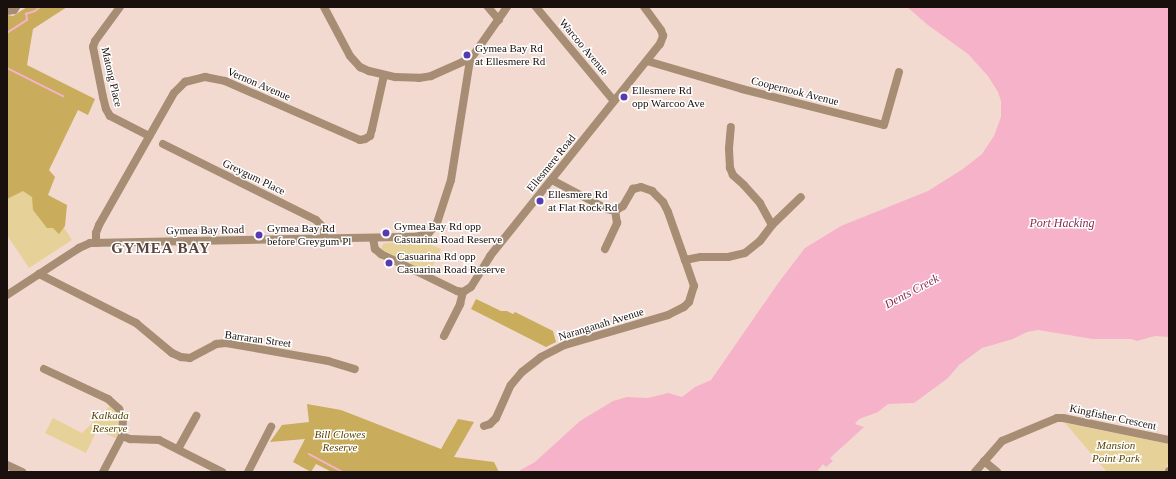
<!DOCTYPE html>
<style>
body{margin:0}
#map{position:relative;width:1176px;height:479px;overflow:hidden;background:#f3dad0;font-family:"Times New Roman",serif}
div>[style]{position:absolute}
.green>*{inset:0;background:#e6d199}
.forest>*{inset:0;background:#c9ac5c}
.water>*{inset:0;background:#f6b2c8}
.stream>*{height:1.5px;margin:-0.75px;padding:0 0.75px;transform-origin:0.75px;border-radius:0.75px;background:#f6b2c8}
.minor>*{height:8px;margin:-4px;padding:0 4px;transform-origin:4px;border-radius:4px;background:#a68d73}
.dots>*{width:11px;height:11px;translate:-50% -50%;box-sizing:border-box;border:2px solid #fff;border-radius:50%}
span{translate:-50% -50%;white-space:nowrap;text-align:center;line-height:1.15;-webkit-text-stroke:3px #fff;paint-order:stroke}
.street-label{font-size:11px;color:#19100d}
.poi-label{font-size:11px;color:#19100d}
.left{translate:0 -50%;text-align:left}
.park-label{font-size:11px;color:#594502;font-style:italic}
.water-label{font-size:12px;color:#8a2a53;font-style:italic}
.district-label{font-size:15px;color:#59453c;font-weight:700;letter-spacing:1px}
.frame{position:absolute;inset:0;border:8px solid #19100d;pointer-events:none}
</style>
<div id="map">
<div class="green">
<i style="clip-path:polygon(58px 151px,39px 189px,72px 240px,29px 268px,7px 235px,7px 177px)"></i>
<i style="clip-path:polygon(423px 241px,441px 249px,429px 274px,381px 249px,383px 244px,386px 243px)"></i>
<i style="clip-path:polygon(113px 403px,119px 409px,120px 440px,97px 430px,86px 453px,45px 433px,53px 418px,82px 433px)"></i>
<i style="clip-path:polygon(1065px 423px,1169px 444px,1169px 461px,1164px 472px,1107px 472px)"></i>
</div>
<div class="forest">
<i style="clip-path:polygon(27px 7px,67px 7px,33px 29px,27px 65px,95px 99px,88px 115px,78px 110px,49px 170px,55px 177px,48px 195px,67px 205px,65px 226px,59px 234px,53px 228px,47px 228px,33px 210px,32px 197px,23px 191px,7px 199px,7px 15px,13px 16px)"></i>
<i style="clip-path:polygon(476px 299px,501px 311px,507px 311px,513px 314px,515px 312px,553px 331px,556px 342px,546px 347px,471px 309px)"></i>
<i style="clip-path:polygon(307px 404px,341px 410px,441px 449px,458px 419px,474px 422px,454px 457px,494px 462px,499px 472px,332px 472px,316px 464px,311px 472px,293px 462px,305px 439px,270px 442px,282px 425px,309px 422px)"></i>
</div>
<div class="water">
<i style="clip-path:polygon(907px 7px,1169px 7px,1169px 337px,1155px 336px,1137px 341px,1131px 339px,1093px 339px,1038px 330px,1027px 332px,1013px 339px,982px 348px,959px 365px,948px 378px,914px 403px,888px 404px,878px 412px,859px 419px,855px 424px,864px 427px,830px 458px,833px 461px,826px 467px,823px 464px,818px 470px,820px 472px,517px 472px,535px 462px,580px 421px,613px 401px,627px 397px,648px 398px,668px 393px,682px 397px,695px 387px,711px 380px,779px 282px,805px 248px,841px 226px,928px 191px,963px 169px,982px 154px,994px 136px,1001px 117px,1001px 101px,998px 92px,988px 76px,968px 54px,928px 25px)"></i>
</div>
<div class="stream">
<i style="left:7px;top:33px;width:24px;rotate:-33deg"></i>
<i style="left:27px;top:20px;width:6px;rotate:-99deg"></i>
<i style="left:26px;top:14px;width:9px;rotate:-18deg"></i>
<i style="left:35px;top:11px;width:6px;rotate:-39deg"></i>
<i style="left:7px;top:68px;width:63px;rotate:26.6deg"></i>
<i style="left:309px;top:454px;width:38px;rotate:28deg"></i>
</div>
<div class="minor">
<i style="left:120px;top:7px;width:42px;rotate:126.3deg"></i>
<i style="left:95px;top:41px;width:6px;rotate:108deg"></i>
<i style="left:93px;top:47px;width:51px;rotate:78.7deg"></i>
<i style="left:103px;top:97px;width:12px;rotate:76deg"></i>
<i style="left:106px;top:109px;width:8px;rotate:60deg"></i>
<i style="left:110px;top:116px;width:44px;rotate:27.1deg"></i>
<i style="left:324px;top:7px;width:55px;rotate:62deg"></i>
<i style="left:350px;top:56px;width:15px;rotate:48deg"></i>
<i style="left:360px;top:67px;width:10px;rotate:24deg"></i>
<i style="left:369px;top:71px;width:27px;rotate:13deg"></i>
<i style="left:395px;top:77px;width:24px;rotate:2deg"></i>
<i style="left:419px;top:78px;width:12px;rotate:-9deg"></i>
<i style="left:431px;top:76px;width:36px;rotate:-24deg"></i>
<i style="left:464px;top:61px;width:6px;rotate:-9deg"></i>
<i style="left:488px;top:7px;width:17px;rotate:50deg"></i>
<i style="left:536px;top:7px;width:122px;rotate:50.3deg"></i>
<i style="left:7px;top:11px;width:7px;rotate:-8deg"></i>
<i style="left:14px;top:10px;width:4px;rotate:-56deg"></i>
<i style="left:647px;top:61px;width:99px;rotate:16.4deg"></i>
<i style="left:742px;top:89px;width:146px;rotate:14.2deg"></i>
<i style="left:884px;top:125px;width:55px;rotate:-74.2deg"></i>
<i style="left:163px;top:144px;width:171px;rotate:26.4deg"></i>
<i style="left:316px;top:220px;width:11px;rotate:45deg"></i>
<i style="left:324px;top:228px;width:11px;rotate:90deg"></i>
<i style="left:552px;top:180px;width:62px;rotate:27.8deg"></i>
<i style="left:607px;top:209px;width:8px;rotate:14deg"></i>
<i style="left:615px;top:211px;width:9px;rotate:-32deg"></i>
<i style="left:623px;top:206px;width:20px;rotate:-60deg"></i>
<i style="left:633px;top:189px;width:8px;rotate:-14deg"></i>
<i style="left:641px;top:187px;width:12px;rotate:20deg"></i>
<i style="left:652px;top:191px;width:16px;rotate:45deg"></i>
<i style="left:663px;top:202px;width:11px;rotate:63deg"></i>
<i style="left:668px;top:212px;width:51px;rotate:70.5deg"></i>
<i style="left:685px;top:260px;width:16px;rotate:-11deg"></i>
<i style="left:701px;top:257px;width:27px"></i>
<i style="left:728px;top:257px;width:17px;rotate:-13deg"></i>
<i style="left:745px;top:253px;width:19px;rotate:-39deg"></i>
<i style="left:760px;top:241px;width:20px;rotate:-53deg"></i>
<i style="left:772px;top:225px;width:25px;rotate:-119deg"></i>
<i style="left:760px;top:203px;width:24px;rotate:-132deg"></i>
<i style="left:744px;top:185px;width:15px;rotate:-138deg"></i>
<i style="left:733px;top:175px;width:8px;rotate:-113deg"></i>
<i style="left:730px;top:168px;width:20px;rotate:-93deg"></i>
<i style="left:729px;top:148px;width:21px;rotate:-85deg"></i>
<i style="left:772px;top:225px;width:40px;rotate:-44deg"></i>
<i style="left:373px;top:238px;width:11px;rotate:80deg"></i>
<i style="left:375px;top:249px;width:8px;rotate:40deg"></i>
<i style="left:381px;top:254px;width:85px;rotate:26deg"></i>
<i style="left:457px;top:291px;width:6px;rotate:9deg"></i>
<i style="left:96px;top:243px;width:10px;rotate:-90deg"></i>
<i style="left:96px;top:233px;width:9px;rotate:-69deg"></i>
<i style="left:99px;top:225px;width:152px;rotate:-60.4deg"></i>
<i style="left:174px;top:93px;width:16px;rotate:-45deg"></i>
<i style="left:185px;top:82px;width:21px;rotate:-14deg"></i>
<i style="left:205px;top:77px;width:20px;rotate:11deg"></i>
<i style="left:225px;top:81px;width:147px;rotate:23.6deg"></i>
<i style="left:360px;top:140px;width:5px;rotate:-11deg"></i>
<i style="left:365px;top:139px;width:6px;rotate:-31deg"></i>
<i style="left:370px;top:136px;width:7px;rotate:-74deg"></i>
<i style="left:372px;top:129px;width:55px;rotate:-77.5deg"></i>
<i style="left:605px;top:249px;width:29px;rotate:-65deg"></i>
<i style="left:617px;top:223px;width:12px;rotate:-99deg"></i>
<i style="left:39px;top:274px;width:109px;rotate:26.8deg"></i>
<i style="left:136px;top:323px;width:47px;rotate:39.8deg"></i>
<i style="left:172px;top:353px;width:10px;rotate:24deg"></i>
<i style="left:181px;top:357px;width:9px;rotate:6deg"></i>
<i style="left:190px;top:358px;width:30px;rotate:-28deg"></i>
<i style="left:216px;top:344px;width:10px;rotate:-6deg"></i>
<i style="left:226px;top:343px;width:104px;rotate:10deg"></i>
<i style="left:328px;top:361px;width:28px;rotate:17deg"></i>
<i style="left:463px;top:292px;width:9px;rotate:-32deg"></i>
<i style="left:471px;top:287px;width:36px;rotate:-58deg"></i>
<i style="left:490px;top:256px;width:272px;rotate:-51.3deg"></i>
<i style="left:660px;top:44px;width:9px;rotate:-69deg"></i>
<i style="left:663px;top:36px;width:6px;rotate:-108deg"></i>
<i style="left:661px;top:30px;width:29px;rotate:-126deg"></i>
<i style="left:7px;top:295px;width:86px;rotate:-33.1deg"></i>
<i style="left:79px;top:248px;width:12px;rotate:-24deg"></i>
<i style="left:90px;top:243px;width:325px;rotate:-1.1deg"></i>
<i style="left:415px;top:237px;width:13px;rotate:-13deg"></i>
<i style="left:428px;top:234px;width:14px;rotate:-51deg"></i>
<i style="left:437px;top:223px;width:45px;rotate:-72deg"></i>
<i style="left:451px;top:180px;width:121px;rotate:-81deg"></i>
<i style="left:470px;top:60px;width:65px;rotate:-55.1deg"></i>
<i style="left:444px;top:336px;width:36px;rotate:-63deg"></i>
<i style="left:460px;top:304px;width:12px;rotate:-76deg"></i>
<i style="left:44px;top:369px;width:71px;rotate:25.1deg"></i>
<i style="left:108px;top:399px;width:15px;rotate:42deg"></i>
<i style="left:119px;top:409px;width:11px;rotate:68deg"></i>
<i style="left:123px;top:419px;width:17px;rotate:93deg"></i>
<i style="left:122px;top:436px;width:41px;rotate:117.8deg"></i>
<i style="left:484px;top:426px;width:6px;rotate:-18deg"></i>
<i style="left:490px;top:424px;width:8px;rotate:-45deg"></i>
<i style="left:496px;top:418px;width:36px;rotate:-66deg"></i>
<i style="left:511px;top:385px;width:17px;rotate:-50deg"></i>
<i style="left:522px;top:372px;width:24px;rotate:-38deg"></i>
<i style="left:541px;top:357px;width:27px;rotate:-27deg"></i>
<i style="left:565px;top:345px;width:107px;rotate:-16.2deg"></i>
<i style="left:668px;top:315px;width:18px;rotate:-27deg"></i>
<i style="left:684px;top:307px;width:7px;rotate:-45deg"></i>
<i style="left:689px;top:302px;width:17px;rotate:-73deg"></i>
<i style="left:694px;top:286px;width:28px;rotate:-109deg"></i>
<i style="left:122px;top:436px;width:9px;rotate:21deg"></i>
<i style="left:130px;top:439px;width:29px;rotate:2deg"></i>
<i style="left:159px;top:440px;width:71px;rotate:26.9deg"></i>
<i style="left:178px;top:449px;width:38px;rotate:-61deg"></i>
<i style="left:984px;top:461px;width:17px;rotate:40deg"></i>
<i style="left:7px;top:465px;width:17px;rotate:25deg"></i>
<i style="left:248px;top:472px;width:51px;rotate:-62.9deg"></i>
<i style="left:975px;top:472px;width:41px;rotate:-48.9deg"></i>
<i style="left:1002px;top:441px;width:60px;rotate:-22.7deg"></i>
<i style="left:1057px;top:418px;width:6px"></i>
<i style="left:1063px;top:418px;width:108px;rotate:11.7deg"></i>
<i style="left:1169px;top:472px;width:1px;rotate:-90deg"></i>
</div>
<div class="dots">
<i style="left:467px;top:55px;background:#5939b1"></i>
<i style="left:624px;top:97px;background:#5939b1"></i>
<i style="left:540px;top:201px;background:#5939b1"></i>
<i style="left:386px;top:233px;background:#5939b1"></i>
<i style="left:259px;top:235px;background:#5939b1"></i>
<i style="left:389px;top:263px;background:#5939b1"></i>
</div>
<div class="street-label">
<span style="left:584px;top:47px;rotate:50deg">Warcoo Avenue</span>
<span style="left:112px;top:77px;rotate:77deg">Matong Place</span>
<span style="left:259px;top:84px;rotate:23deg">Vernon Avenue</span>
<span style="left:795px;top:91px;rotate:14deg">Coopernook Avenue</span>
<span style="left:551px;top:163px;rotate:-51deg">Ellesmere Road</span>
<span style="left:254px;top:177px;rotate:26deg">Greygum Place</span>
<span style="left:205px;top:230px;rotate:-1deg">Gymea Bay Road</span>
<span style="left:601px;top:324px;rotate:-17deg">Naranganah Avenue</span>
<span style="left:258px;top:339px;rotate:8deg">Barraran Street</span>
<span style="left:1113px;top:417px;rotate:12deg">Kingfisher Crescent</span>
</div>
<div class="poi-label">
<span class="left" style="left:475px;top:55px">Gymea Bay Rd<br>at Ellesmere Rd</span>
<span class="left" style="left:632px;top:97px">Ellesmere Rd<br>opp Warcoo Ave</span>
<span class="left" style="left:548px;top:201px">Ellesmere Rd<br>at Flat Rock Rd</span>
<span class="left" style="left:394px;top:233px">Gymea Bay Rd opp<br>Casuarina Road Reserve</span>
<span class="left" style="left:267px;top:235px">Gymea Bay Rd<br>before Greygum Pl</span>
<span class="left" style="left:397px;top:263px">Casuarina Rd opp<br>Casuarina Road Reserve</span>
</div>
<div class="park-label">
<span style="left:110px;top:422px">Kalkada<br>Reserve</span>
<span style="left:340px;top:441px">Bill Clowes<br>Reserve</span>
<span style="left:1116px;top:452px">Mansion<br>Point Park</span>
</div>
<div class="water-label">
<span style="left:1062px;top:224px">Port Hacking</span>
<span style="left:912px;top:292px;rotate:-28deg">Dents Creek</span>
</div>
<div class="district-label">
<span style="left:161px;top:249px">GYMEA BAY</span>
</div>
<div class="frame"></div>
</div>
